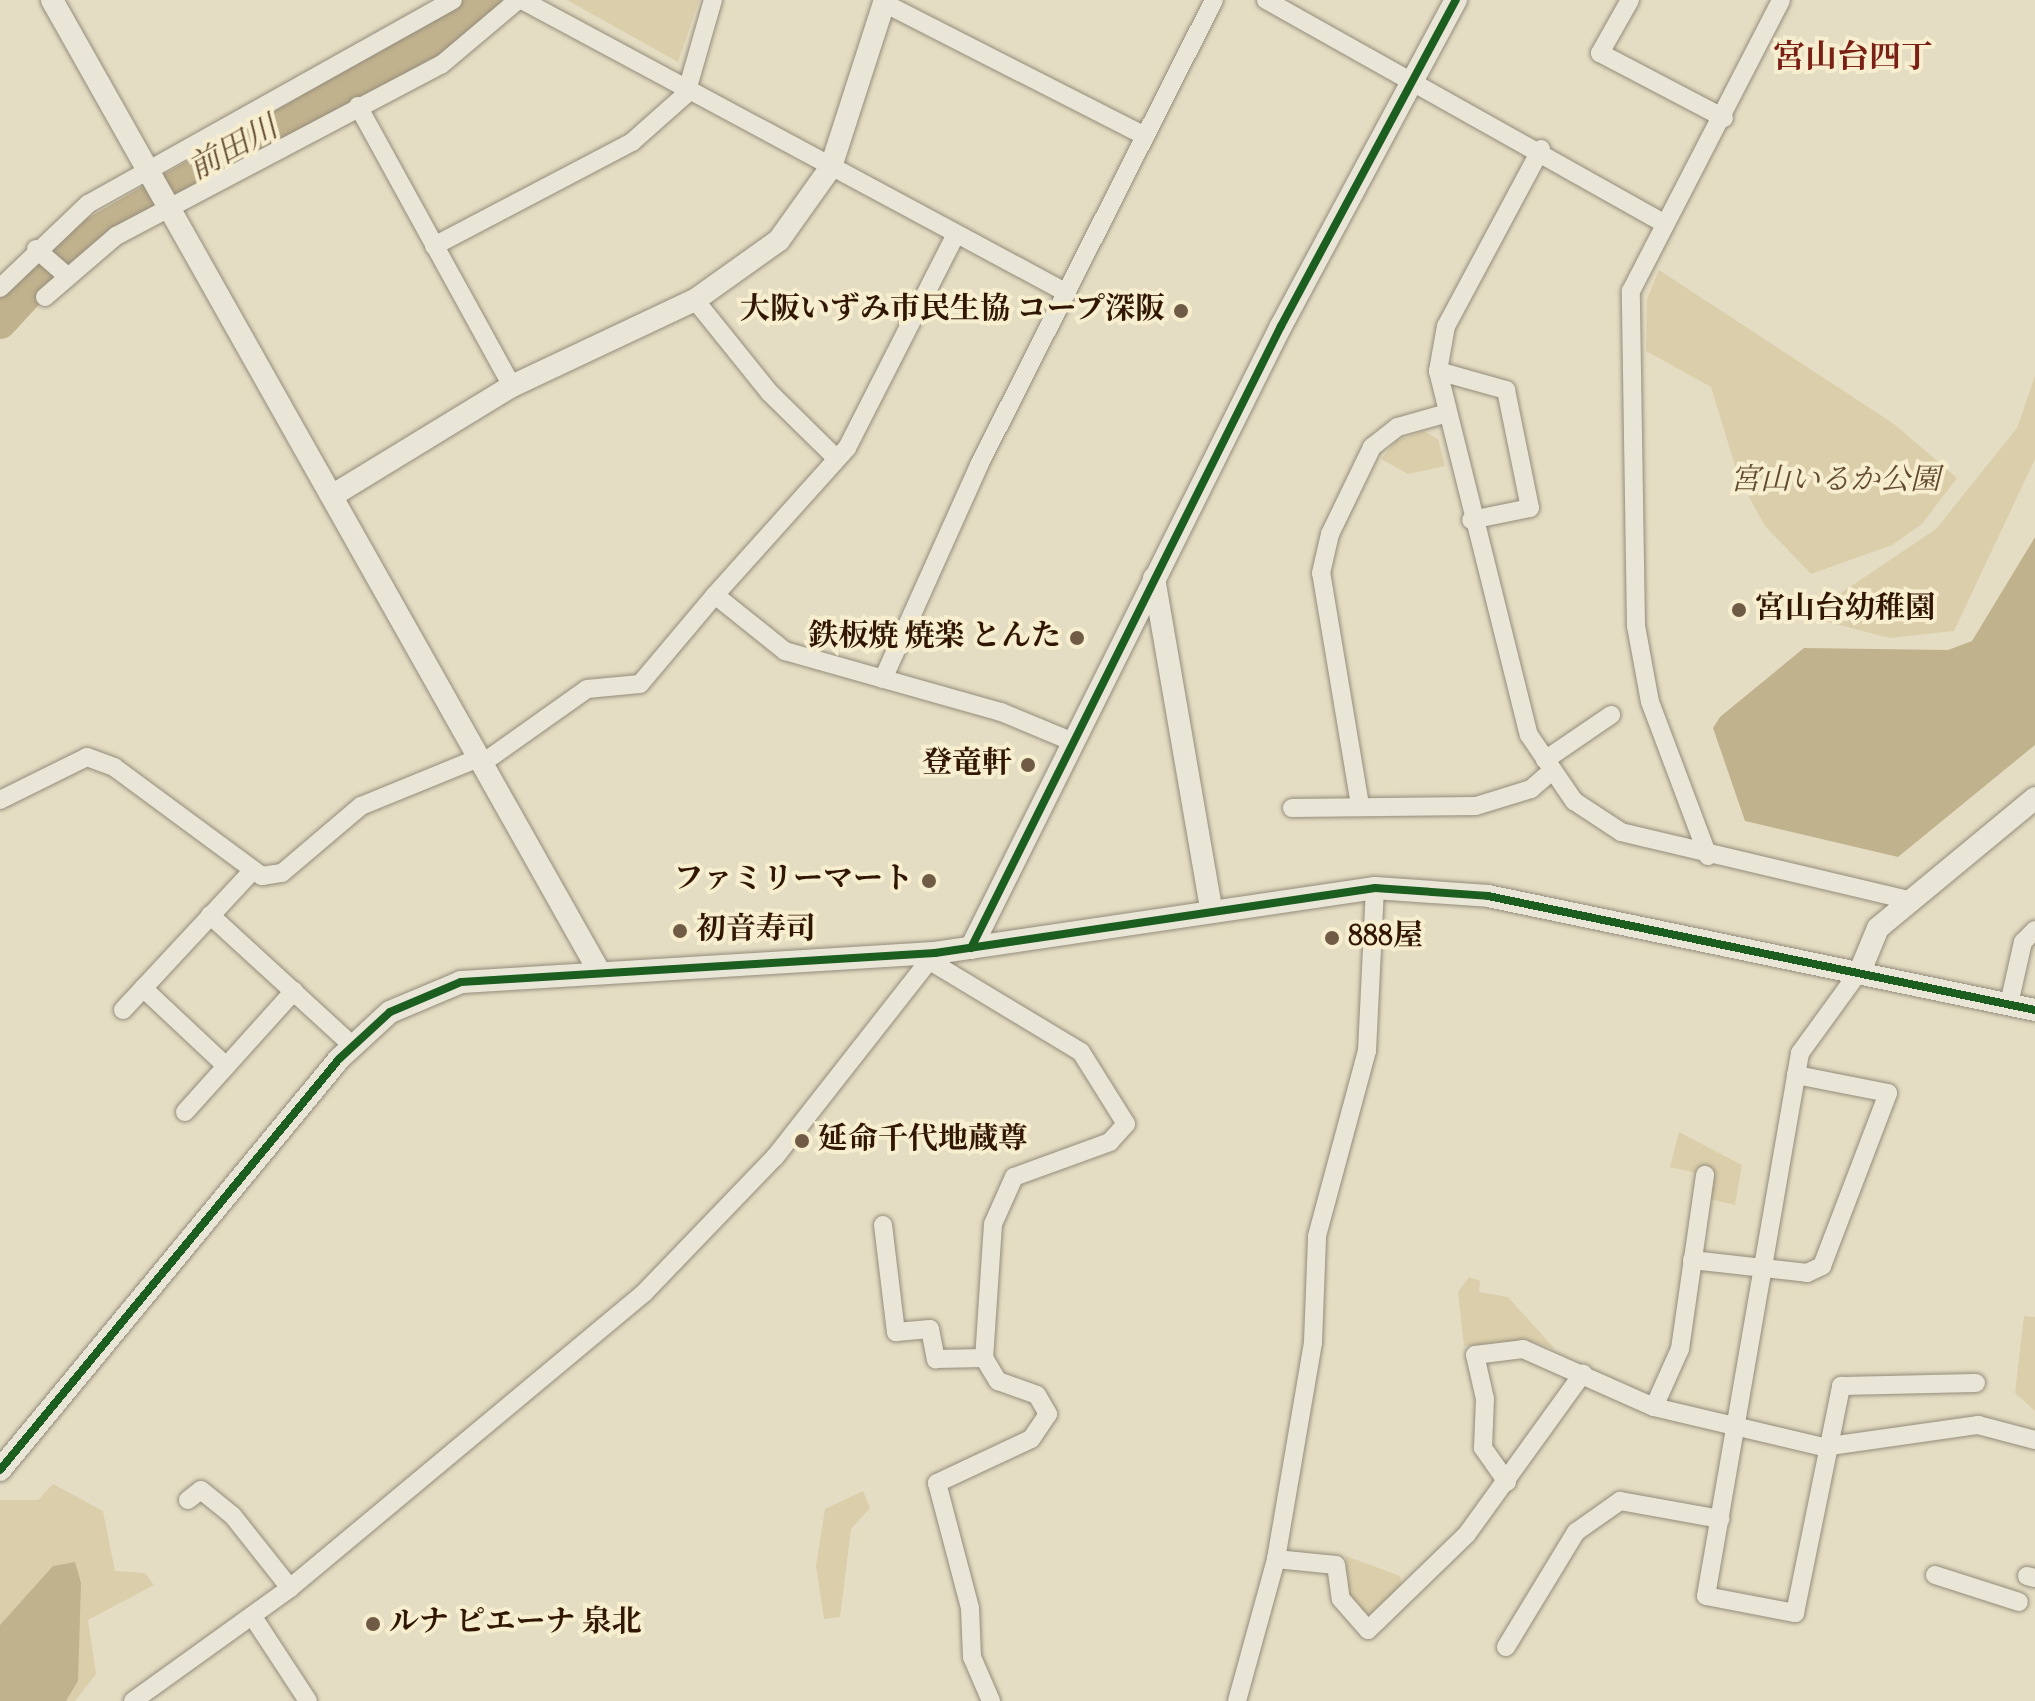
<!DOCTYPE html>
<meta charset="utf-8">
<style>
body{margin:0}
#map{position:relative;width:2035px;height:1701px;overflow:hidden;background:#e5ddc3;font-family:"Sorts Mill Goudy","Noto Serif JP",serif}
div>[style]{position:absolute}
.green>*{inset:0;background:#dbceab}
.water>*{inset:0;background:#c1b28e}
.river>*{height:34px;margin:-17px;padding:0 17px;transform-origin:17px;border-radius:17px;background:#c1b28e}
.roads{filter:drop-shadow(0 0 2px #948c7b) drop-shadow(0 0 2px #948c7b)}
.minor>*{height:18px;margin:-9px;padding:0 9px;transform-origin:9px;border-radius:9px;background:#e9e6d8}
.tertiary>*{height:22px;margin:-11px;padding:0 11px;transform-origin:11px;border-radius:11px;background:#e9e6d8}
.cycleway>*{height:8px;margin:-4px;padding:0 4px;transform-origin:4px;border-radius:4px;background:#1b5e20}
.dots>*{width:22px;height:22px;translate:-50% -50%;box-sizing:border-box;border:4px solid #f7eecf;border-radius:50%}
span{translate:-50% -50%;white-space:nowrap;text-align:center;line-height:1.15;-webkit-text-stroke:8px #f7eecf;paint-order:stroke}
.poi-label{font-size:30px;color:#311603;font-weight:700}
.right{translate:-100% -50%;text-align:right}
.left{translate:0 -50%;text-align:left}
.park-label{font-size:30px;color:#614a2f;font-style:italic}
.neighbourhood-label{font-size:32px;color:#7a1f14;font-weight:700}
.water-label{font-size:32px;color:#644d32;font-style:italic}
</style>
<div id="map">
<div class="green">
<i style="clip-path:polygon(567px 0,699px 0,678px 62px)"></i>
<i style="clip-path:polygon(1659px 270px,1894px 424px,1957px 478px,1922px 524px,1892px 545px,1811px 574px,1765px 526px,1739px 479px,1711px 387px,1646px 351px,1647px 299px)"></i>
<i style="clip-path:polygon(2035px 376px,2035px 459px,1954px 631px,1890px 638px,1816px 619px,1841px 593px,1936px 529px,2017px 428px)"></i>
<i style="clip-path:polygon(1423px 431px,1438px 439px,1445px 466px,1408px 474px,1381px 459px,1396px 441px)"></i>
<i style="clip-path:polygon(1679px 1132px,1742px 1165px,1735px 1205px,1709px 1199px,1713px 1177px,1670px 1167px)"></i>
<i style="clip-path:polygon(1469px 1277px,1480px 1281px,1479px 1292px,1508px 1297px,1555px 1349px,1527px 1340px,1464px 1346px,1458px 1292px)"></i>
<i style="clip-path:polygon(2024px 1316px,2035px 1317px,2035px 1411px,2015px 1393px)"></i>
<i style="clip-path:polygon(53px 1484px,103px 1511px,115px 1571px,145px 1573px,154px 1585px,88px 1620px,96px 1674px,75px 1701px,33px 1701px,0 1624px,0 1500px,38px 1500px)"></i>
<i style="clip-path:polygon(863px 1491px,870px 1508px,851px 1529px,840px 1617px,824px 1619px,816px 1566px,825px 1509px)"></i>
<i style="clip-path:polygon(1346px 1556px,1400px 1576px,1402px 1588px,1373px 1613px,1363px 1612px,1349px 1597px)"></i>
</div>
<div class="water">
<i style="clip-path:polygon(2035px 537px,2035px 745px,1898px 857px,1745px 821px,1713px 728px,1720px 717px,1804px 648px,1948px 650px,1972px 641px)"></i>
<i style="clip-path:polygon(75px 1562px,81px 1583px,78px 1681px,66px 1701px,0 1701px,0 1625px,53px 1566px)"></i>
</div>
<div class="river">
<i style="left:0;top:322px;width:98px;rotate:-47.5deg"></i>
<i style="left:66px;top:250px;width:434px;rotate:-29.8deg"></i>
<i style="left:443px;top:34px;width:54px;rotate:-39deg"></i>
</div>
<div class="roads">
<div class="minor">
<i style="left:522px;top:0;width:619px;rotate:28.26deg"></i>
<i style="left:1266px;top:0;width:454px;rotate:29.3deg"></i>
<i style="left:1630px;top:0;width:61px;rotate:119.5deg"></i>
<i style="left:1600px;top:53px;width:140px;rotate:27.7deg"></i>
<i style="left:884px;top:3px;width:293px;rotate:27deg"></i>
<i style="left:358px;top:106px;width:320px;rotate:61.2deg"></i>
<i style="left:1541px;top:149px;width:201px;rotate:118.2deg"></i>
<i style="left:1446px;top:326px;width:46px;rotate:100.1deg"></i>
<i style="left:1438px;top:371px;width:375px;rotate:76deg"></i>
<i style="left:1529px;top:735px;width:80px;rotate:55.7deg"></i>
<i style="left:1574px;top:801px;width:56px;rotate:33.4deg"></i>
<i style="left:1621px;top:832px;width:296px;rotate:13.3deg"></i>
<i style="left:434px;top:246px;width:224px;rotate:-27.7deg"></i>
<i style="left:632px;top:142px;width:72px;rotate:-41.6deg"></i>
<i style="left:686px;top:94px;width:98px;rotate:-74deg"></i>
<i style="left:36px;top:249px;width:40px;rotate:41deg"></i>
<i style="left:0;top:288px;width:122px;rotate:-43.7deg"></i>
<i style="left:88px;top:204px;width:418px;rotate:-29.2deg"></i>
<i style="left:45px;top:297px;width:94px;rotate:-40.7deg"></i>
<i style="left:116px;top:236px;width:367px;rotate:-27.8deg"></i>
<i style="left:441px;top:65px;width:101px;rotate:-40.2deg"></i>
<i style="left:695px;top:300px;width:118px;rotate:51.2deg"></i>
<i style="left:769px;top:392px;width:95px;rotate:44.6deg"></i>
<i style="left:1438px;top:371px;width:71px;rotate:15.6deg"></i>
<i style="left:1506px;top:390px;width:120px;rotate:78.5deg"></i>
<i style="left:1530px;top:508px;width:60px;rotate:168.5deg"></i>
<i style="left:715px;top:595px;width:198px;rotate:-48.1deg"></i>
<i style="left:847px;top:448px;width:240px;rotate:-63deg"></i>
<i style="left:883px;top:679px;width:235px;rotate:-65.8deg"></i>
<i style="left:979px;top:465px;width:521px;rotate:-63.19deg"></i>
<i style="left:1545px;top:760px;width:80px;rotate:-34.3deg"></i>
<i style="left:484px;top:762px;width:126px;rotate:-35.3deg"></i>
<i style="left:587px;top:689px;width:53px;rotate:-5.4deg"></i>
<i style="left:640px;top:684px;width:116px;rotate:-49.9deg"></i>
<i style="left:715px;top:595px;width:90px;rotate:38.7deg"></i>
<i style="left:785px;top:651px;width:224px;rotate:15.8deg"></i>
<i style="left:1001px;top:712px;width:78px;rotate:22.6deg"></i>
<i style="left:0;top:800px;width:97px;rotate:-26.3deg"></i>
<i style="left:87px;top:757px;width:29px;rotate:20deg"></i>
<i style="left:114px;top:767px;width:184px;rotate:36.4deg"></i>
<i style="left:262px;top:876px;width:20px;rotate:-9deg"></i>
<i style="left:282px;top:873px;width:104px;rotate:-40.3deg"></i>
<i style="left:361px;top:806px;width:130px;rotate:-22.2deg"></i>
<i style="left:1360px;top:805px;width:235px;rotate:-99.5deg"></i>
<i style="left:1321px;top:573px;width:40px;rotate:-77deg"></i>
<i style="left:1330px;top:534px;width:97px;rotate:-64.2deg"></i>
<i style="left:1372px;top:447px;width:33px;rotate:-38deg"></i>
<i style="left:1398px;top:427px;width:48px;rotate:-15.8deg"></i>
<i style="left:1292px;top:808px;width:184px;rotate:-0.6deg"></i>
<i style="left:1476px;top:806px;width:58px;rotate:-17.2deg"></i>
<i style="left:1531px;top:789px;width:28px;rotate:-41deg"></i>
<i style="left:1708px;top:856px;width:165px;rotate:-110.6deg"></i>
<i style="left:1650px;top:702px;width:77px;rotate:-100.4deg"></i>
<i style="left:1636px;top:626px;width:335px;rotate:-90.9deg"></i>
<i style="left:1631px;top:291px;width:327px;rotate:-62.7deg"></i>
<i style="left:210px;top:915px;width:194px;rotate:42.5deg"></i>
<i style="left:930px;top:961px;width:176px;rotate:31.1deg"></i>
<i style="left:1081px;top:1052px;width:85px;rotate:58deg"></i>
<i style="left:1126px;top:1124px;width:24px;rotate:132deg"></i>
<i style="left:1110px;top:1142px;width:102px;rotate:160deg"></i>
<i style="left:1014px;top:1177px;width:51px;rotate:114.1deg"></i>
<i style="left:993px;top:1224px;width:134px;rotate:93.8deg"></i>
<i style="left:984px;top:1358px;width:27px;rotate:59deg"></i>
<i style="left:998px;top:1381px;width:41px;rotate:19.7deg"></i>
<i style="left:1037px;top:1395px;width:22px;rotate:60deg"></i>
<i style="left:1048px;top:1414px;width:30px;rotate:124deg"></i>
<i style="left:1031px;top:1439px;width:104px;rotate:154.9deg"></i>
<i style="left:937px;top:1483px;width:129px;rotate:75.2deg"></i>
<i style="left:970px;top:1608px;width:49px;rotate:87.7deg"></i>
<i style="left:972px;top:1657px;width:48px;rotate:66.6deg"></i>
<i style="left:1861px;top:969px;width:104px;rotate:126deg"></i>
<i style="left:1800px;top:1053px;width:551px;rotate:99.82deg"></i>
<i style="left:1706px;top:1596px;width:91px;rotate:10.8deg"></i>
<i style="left:1795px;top:1613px;width:232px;rotate:-78.5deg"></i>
<i style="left:1841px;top:1386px;width:135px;rotate:-1.3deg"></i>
<i style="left:143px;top:988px;width:114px;rotate:43.2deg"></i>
<i style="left:2009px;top:1004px;width:64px;rotate:-77.3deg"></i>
<i style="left:2023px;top:942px;width:17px;rotate:-45deg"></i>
<i style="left:123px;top:1010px;width:191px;rotate:-47.1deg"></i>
<i style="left:185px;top:1112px;width:163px;rotate:-48deg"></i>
<i style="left:883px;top:1225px;width:108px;rotate:83.1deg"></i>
<i style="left:896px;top:1332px;width:34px;rotate:-5deg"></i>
<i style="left:930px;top:1329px;width:31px;rotate:79deg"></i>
<i style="left:936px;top:1359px;width:48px;rotate:-1.2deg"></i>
<i style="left:1692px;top:1260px;width:116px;rotate:6.4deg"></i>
<i style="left:1807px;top:1273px;width:17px;rotate:-25deg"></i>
<i style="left:1822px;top:1266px;width:185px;rotate:-69.1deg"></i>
<i style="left:1888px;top:1093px;width:94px;rotate:-168.9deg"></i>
<i style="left:1654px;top:1407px;width:64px;rotate:-65.9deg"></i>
<i style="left:1680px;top:1349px;width:176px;rotate:-81.8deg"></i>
<i style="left:1507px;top:1482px;width:42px;rotate:-125.2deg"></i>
<i style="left:1483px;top:1448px;width:49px;rotate:-87.7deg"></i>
<i style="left:1485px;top:1399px;width:45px;rotate:-102.8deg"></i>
<i style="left:1475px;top:1355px;width:48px;rotate:-7.1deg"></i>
<i style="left:1523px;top:1349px;width:143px;rotate:23.9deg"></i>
<i style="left:1654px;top:1407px;width:174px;rotate:13.3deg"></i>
<i style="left:1823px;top:1447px;width:157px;rotate:-8.1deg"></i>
<i style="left:1978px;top:1425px;width:59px;rotate:14.7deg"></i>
<i style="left:188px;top:1500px;width:16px;rotate:-38deg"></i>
<i style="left:201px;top:1490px;width:41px;rotate:39.1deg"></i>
<i style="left:233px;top:1516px;width:92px;rotate:51.6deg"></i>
<i style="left:1276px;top:1559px;width:60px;rotate:5.7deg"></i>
<i style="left:1336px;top:1565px;width:34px;rotate:82deg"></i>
<i style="left:1341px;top:1599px;width:41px;rotate:48.9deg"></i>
<i style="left:1368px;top:1630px;width:138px;rotate:-44.1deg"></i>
<i style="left:1467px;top:1534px;width:198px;rotate:-54.2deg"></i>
<i style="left:1935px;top:1575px;width:88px;rotate:17.8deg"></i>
<i style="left:2027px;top:1576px;width:8px;rotate:14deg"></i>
<i style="left:253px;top:1617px;width:100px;rotate:56.8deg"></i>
<i style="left:1506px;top:1647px;width:135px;rotate:-58.7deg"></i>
<i style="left:1576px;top:1532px;width:54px;rotate:-35.2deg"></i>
<i style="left:1620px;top:1501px;width:102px;rotate:10.2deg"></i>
<i style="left:133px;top:1701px;width:193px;rotate:-35.7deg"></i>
<i style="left:290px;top:1588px;width:461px;rotate:-39.8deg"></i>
<i style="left:644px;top:1293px;width:189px;rotate:-46.1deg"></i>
<i style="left:775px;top:1157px;width:259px;rotate:-51.9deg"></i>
<i style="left:1237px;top:1701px;width:147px;rotate:-74.6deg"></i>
<i style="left:1276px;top:1559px;width:220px;rotate:-80.3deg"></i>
<i style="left:1313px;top:1342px;width:106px;rotate:-87.8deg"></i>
<i style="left:1317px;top:1236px;width:192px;rotate:-74.9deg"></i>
<i style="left:1367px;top:1051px;width:163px;rotate:-87.2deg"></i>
</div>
<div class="tertiary">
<i style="left:52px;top:0;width:1117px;rotate:60.61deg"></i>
<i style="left:335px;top:494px;width:207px;rotate:-31.4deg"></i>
<i style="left:512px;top:386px;width:202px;rotate:-25.2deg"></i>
<i style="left:695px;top:300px;width:103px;rotate:-35.5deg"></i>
<i style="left:779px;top:240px;width:90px;rotate:-54.5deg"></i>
<i style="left:831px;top:167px;width:176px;rotate:-72.1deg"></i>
<i style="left:1154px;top:578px;width:336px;rotate:80.2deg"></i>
<i style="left:971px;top:948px;width:695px;rotate:-63.51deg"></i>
<i style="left:1281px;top:326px;width:370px;rotate:-61.8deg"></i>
<i style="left:1861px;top:969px;width:44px;rotate:-67.5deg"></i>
<i style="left:1878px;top:928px;width:204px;rotate:-39.6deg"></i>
<i style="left:0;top:1470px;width:533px;rotate:-50.48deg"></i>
<i style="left:339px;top:1059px;width:69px;rotate:-42.7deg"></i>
<i style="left:390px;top:1012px;width:77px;rotate:-22.9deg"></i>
<i style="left:461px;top:982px;width:475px;rotate:-3.5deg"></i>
<i style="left:935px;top:953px;width:445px;rotate:-8.4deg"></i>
<i style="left:1375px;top:888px;width:113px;rotate:4deg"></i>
<i style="left:1488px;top:896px;width:559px;rotate:11.77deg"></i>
</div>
</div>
<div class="cycleway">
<i style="left:971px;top:948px;width:695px;rotate:-63.51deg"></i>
<i style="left:1281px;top:326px;width:370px;rotate:-61.8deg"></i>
<i style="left:0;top:1470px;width:533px;rotate:-50.48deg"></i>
<i style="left:339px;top:1059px;width:69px;rotate:-42.7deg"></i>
<i style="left:390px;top:1012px;width:77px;rotate:-22.9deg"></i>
<i style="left:461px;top:982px;width:475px;rotate:-3.5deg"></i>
<i style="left:935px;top:953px;width:445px;rotate:-8.4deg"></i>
<i style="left:1375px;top:888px;width:113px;rotate:4deg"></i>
<i style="left:1488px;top:896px;width:559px;rotate:11.77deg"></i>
</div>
<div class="dots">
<i style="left:1181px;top:311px;background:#705c46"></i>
<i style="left:1739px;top:610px;background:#705c46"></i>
<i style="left:1077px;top:638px;background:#705c46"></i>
<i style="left:1028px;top:765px;background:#705c46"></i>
<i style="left:929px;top:881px;background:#705c46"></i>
<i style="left:680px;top:931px;background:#705c46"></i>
<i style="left:1332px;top:938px;background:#705c46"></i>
<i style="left:802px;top:1141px;background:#705c46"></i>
<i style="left:373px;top:1624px;background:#705c46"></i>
</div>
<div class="poi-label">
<span class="right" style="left:1165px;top:311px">大阪いずみ市民生協 コープ深阪</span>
<span class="left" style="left:1755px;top:610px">宮山台幼稚園</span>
<span class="right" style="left:1061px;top:638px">鉄板焼 焼楽 とんた</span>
<span class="right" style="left:1012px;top:765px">登竜軒</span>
<span class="right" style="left:913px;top:881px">ファミリーマート</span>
<span class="left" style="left:696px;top:931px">初音寿司</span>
<span class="left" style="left:1348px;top:938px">888屋</span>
<span class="left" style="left:818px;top:1141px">延命千代地蔵尊</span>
<span class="left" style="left:389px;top:1624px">ルナ ピエーナ 泉北</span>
</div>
<div class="park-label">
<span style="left:1835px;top:482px">宮山いるか公園</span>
</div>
<div class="neighbourhood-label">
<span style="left:1853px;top:59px">宮山台四丁</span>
</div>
<div class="water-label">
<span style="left:234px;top:150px;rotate:-29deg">前田川</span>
</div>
</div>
